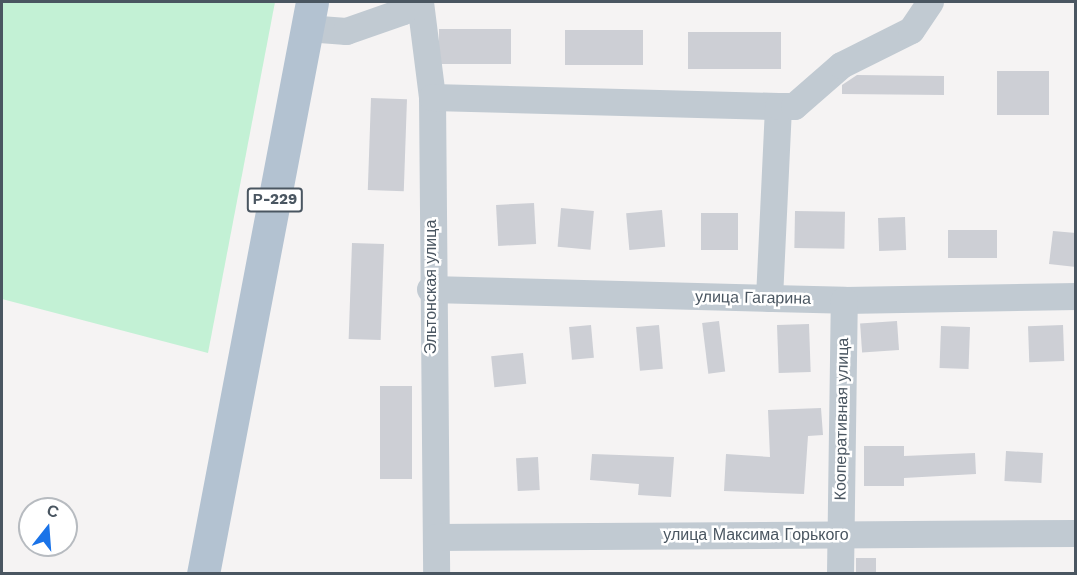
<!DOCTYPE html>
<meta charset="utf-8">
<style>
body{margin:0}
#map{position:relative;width:1077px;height:575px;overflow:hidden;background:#f5f3f3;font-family:"Work Sans",sans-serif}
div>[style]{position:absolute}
.green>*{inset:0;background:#c3f1d5}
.building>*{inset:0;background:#cdcfd5;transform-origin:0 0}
.minor>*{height:27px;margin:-13.5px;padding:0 13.5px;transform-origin:13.5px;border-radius:13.5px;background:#c1cad2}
.major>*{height:33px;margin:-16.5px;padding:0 16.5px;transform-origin:16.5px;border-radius:16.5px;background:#b3c2d1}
span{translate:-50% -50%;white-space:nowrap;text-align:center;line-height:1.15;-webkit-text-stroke:5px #fff;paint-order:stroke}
.shield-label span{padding:2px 4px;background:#fff;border:2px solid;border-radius:4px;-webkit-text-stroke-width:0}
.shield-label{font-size:15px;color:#4a5661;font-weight:700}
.street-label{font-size:16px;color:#4a5661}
.frame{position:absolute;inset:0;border:3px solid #4a5661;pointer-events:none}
.north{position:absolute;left:18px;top:497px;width:60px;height:60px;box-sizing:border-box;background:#fff;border:2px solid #b7bbc0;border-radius:50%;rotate:17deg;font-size:16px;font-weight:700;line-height:24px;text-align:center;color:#4a5661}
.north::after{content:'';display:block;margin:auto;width:21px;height:27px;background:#1a73e8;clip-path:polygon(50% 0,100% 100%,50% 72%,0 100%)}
</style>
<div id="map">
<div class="green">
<i style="clip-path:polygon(2px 2px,275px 2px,208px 353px,2px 299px)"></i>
</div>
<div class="building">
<i style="left:511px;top:29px;width:35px;height:72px;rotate:90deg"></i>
<i style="left:565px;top:30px;width:78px;height:35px"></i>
<i style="left:781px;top:32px;width:37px;height:93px;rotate:90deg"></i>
<i style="left:1049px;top:71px;width:44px;height:52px;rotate:90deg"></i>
<i style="clip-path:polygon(857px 75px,944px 76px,944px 95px,842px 94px,842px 85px)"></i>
<i style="left:371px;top:98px;width:36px;height:92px;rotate:2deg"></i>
<i style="left:534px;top:203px;width:41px;height:38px;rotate:87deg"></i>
<i style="left:561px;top:208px;width:33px;height:39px;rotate:5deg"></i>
<i style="left:662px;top:210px;width:37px;height:36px;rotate:85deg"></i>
<i style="left:795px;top:211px;width:50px;height:37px;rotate:1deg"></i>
<i style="left:738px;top:213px;width:37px;height:37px;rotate:90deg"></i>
<i style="left:905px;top:217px;width:33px;height:27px;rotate:88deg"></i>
<i style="left:948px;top:230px;width:49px;height:28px"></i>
<i style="clip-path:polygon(1053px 231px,1076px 233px,1076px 267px,1049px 264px)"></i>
<i style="left:352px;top:243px;width:32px;height:96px;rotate:2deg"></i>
<i style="left:719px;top:321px;width:51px;height:17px;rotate:83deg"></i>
<i style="left:897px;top:321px;width:29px;height:37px;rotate:86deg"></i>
<i style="left:809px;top:324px;width:48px;height:32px;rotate:88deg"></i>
<i style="left:591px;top:325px;width:33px;height:22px;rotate:85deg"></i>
<i style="left:659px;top:325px;width:44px;height:23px;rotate:85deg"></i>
<i style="left:1063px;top:325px;width:36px;height:35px;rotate:88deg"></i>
<i style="left:941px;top:326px;width:29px;height:42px;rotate:2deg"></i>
<i style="left:523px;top:353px;width:31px;height:32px;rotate:84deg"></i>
<i style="left:380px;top:386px;width:32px;height:93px"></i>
<i style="clip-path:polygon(821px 408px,823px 435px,808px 436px,804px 494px,724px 491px,726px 454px,770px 457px,768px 410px)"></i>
<i style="clip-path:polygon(864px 446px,904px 446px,904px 456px,975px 453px,976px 474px,904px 478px,904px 486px,864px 486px)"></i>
<i style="left:1006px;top:451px;width:37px;height:30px;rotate:3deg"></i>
<i style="clip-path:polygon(592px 454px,674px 457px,671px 497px,638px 495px,639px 484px,590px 480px)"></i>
<i style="left:538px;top:457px;width:33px;height:22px;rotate:87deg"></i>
<i style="left:856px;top:558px;width:20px;height:15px"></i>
</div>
<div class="minor">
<i style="left:420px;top:2px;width:96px;rotate:82.8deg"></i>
<i style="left:432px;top:97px;width:477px;rotate:89.5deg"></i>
<i style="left:306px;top:28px;width:40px;rotate:4.3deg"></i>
<i style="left:346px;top:31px;width:60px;rotate:-19.3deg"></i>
<i style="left:403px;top:11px;width:12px;rotate:-48deg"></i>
<i style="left:432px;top:97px;width:346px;rotate:1.5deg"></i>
<i style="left:430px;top:289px;width:414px;rotate:1.5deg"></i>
<i style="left:844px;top:300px;width:232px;rotate:-1deg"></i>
<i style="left:769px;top:298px;width:192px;rotate:-87.3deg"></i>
<i style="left:778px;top:106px;width:16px"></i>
<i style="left:794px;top:106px;width:62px;rotate:-41.1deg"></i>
<i style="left:841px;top:65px;width:78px;rotate:-26.6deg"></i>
<i style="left:911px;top:30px;width:34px;rotate:-56deg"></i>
<i style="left:436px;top:537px;width:640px;rotate:-0.36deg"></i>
<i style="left:840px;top:574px;width:274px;rotate:-89.2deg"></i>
</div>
<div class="major">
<i style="left:203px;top:574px;width:582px;rotate:-79.21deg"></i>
</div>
<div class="shield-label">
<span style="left:275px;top:200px">Р-229</span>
</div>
<div class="street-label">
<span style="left:431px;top:287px;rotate:-90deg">Эльтонская улица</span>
<span style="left:753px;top:298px;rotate:1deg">улица Гагарина</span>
<span style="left:842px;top:419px;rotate:-89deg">Кооперативная улица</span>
<span style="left:756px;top:535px">улица Максима Горького</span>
</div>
<div class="frame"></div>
<div class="north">С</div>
</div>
